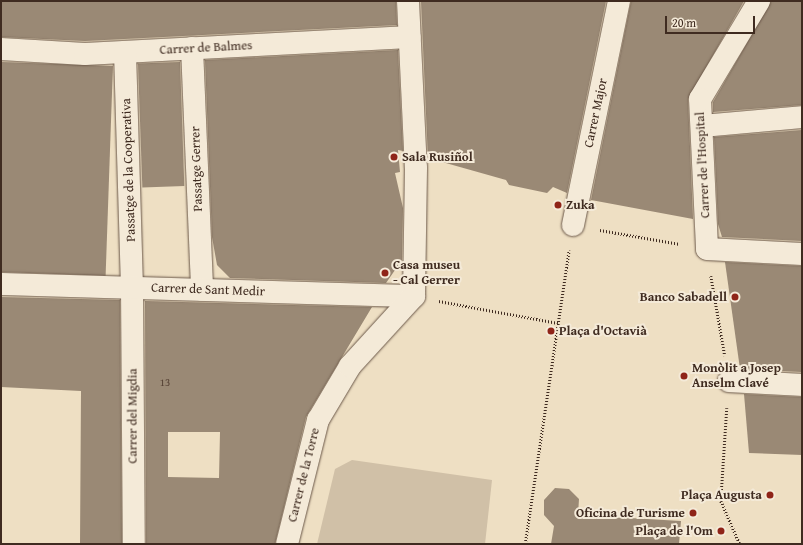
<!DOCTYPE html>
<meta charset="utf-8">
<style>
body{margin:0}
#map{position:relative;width:803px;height:545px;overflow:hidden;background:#eedfc3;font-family:"Gentium Book Plus",serif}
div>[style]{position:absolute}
.green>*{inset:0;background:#d0c0a7}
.building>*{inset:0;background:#9a8975;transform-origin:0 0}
.path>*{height:2.5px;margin-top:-1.25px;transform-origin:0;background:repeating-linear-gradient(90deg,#3f2b20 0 1px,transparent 0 3px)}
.roads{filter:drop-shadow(0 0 1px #6b5849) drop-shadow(0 0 1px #6b5849)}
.minor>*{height:22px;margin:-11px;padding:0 11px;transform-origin:11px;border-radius:11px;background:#f4ead8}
.dots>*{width:11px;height:11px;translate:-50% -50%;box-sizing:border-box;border:2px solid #f4ead8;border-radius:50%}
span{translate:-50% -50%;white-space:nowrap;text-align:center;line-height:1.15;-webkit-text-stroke:4px #f4ead8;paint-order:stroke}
.number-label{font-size:11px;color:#564235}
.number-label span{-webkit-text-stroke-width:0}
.street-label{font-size:13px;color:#3f2b20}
.poi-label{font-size:13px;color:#3f2b20;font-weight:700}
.left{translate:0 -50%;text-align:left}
.right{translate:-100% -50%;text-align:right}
.frame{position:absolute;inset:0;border:2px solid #3f2b20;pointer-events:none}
.scale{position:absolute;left:665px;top:16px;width:90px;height:18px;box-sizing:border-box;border:2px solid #3f2b20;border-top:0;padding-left:5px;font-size:12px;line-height:14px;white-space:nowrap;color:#3f2b20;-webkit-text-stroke:3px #f4ead8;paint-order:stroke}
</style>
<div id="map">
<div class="green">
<i style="clip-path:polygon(352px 460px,492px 480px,485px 544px,317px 544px,335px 469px)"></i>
</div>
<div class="building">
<i style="clip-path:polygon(1px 1px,396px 1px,397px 25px,85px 41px,1px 37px)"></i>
<i style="clip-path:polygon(421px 1px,606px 1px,567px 193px,553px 187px,547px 193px,509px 185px,506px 180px,428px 158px)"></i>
<i style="clip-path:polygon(631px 1px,744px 1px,688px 99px,693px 219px,591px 200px)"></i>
<i style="clip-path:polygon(771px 1px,802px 1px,802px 105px,713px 112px,713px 102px)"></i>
<i style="clip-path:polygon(398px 50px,403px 151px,398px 150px,400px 172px,395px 173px,403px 208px,402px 260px,386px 283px,230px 278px,217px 265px,212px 237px,205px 60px)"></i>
<i style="left:1px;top:62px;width:112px;height:210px;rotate:2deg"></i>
<i style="left:180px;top:62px;width:124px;height:42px;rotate:88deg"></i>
<i style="clip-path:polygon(802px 130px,802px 241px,722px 237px,718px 224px,714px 137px)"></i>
<i style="clip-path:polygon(725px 262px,802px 266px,802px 372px,740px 369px)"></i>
<i style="clip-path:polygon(1px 297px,120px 300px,122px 544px,80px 544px,81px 391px,1px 387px)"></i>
<i style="clip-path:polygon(evenodd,145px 301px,372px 307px,306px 417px,275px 544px,146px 544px,145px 301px,168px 432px,220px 432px,219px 478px,168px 477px,168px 432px)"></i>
<i style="clip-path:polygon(744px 394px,802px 397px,802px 455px,749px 453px)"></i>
<i style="clip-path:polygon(555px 488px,569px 489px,579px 499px,578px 515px,681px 521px,679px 544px,551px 544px,554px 526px,544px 515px,544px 500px)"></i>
</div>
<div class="path">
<i style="left:600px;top:230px;width:81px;rotate:9.9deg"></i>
<i style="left:711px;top:276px;width:81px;rotate:80.1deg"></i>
<i style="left:439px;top:301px;width:121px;rotate:10.5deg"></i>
<i style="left:727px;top:408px;width:93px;rotate:93.7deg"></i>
<i style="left:721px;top:501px;width:47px;rotate:66.2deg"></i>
<i style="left:525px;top:544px;width:297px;rotate:-81.5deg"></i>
</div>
<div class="roads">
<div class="minor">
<i style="left:408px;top:1px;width:167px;rotate:87.3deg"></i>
<i style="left:416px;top:168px;width:128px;rotate:90.9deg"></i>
<i style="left:759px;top:1px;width:114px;rotate:121deg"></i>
<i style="left:700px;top:99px;width:150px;rotate:87.3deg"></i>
<i style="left:707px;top:249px;width:95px;rotate:3deg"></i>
<i style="left:192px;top:48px;width:242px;rotate:87.6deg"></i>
<i style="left:1px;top:49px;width:84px;rotate:3.4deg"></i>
<i style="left:85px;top:54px;width:325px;rotate:-3deg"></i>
<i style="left:125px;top:52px;width:236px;rotate:88.3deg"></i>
<i style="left:132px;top:288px;width:256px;rotate:89.6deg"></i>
<i style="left:702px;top:126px;width:100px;rotate:-5.1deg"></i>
<i style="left:573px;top:225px;width:229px;rotate:-78.4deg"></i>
<i style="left:1px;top:284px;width:413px;rotate:1.7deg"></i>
<i style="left:729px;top:381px;width:73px;rotate:3.1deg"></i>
<i style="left:287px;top:544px;width:128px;rotate:-76deg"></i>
<i style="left:318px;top:420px;width:63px;rotate:-59.3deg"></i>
<i style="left:350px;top:366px;width:95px;rotate:-47.6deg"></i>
</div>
</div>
<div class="dots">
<i style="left:394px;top:157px;background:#8f2418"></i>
<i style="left:558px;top:205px;background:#8f2418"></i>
<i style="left:385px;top:273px;background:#8f2418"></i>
<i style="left:735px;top:297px;background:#8f2418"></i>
<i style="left:551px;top:331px;background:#8f2418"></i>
<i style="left:684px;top:376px;background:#8f2418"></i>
<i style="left:770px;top:495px;background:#8f2418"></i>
<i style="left:693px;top:513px;background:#8f2418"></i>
<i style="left:721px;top:531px;background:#8f2418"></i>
</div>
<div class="number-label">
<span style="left:165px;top:382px">13</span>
</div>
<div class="street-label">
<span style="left:206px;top:48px;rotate:-3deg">Carrer de Balmes</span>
<span style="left:596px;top:113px;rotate:-78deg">Carrer Major</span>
<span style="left:703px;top:165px;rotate:-93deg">Carrer de l'Hospital</span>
<span style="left:197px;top:169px;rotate:-92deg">Passatge Gerrer</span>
<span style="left:129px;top:170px;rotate:-92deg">Passatge de la Cooperativa</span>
<span style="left:208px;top:290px;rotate:2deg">Carrer de Sant Medir</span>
<span style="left:133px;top:416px;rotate:-90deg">Carrer del Migdia</span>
<span style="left:304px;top:475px;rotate:-76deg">Carrer de la Torre</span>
</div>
<div class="poi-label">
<span class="left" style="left:402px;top:157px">Sala Rusiñol</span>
<span class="left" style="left:566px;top:205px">Zuka</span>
<span class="left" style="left:393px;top:273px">Casa museu<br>- Cal Gerrer</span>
<span class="right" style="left:727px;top:297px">Banco Sabadell</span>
<span class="left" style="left:559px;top:331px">Plaça d'Octavià</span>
<span class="left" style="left:692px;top:376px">Monòlit a Josep<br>Anselm Clavé</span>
<span class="right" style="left:762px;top:495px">Plaça Augusta</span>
<span class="right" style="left:685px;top:513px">Oficina de Turisme</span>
<span class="right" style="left:713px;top:531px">Plaça de l'Om</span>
</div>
<div class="frame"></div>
<div class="scale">20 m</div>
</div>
